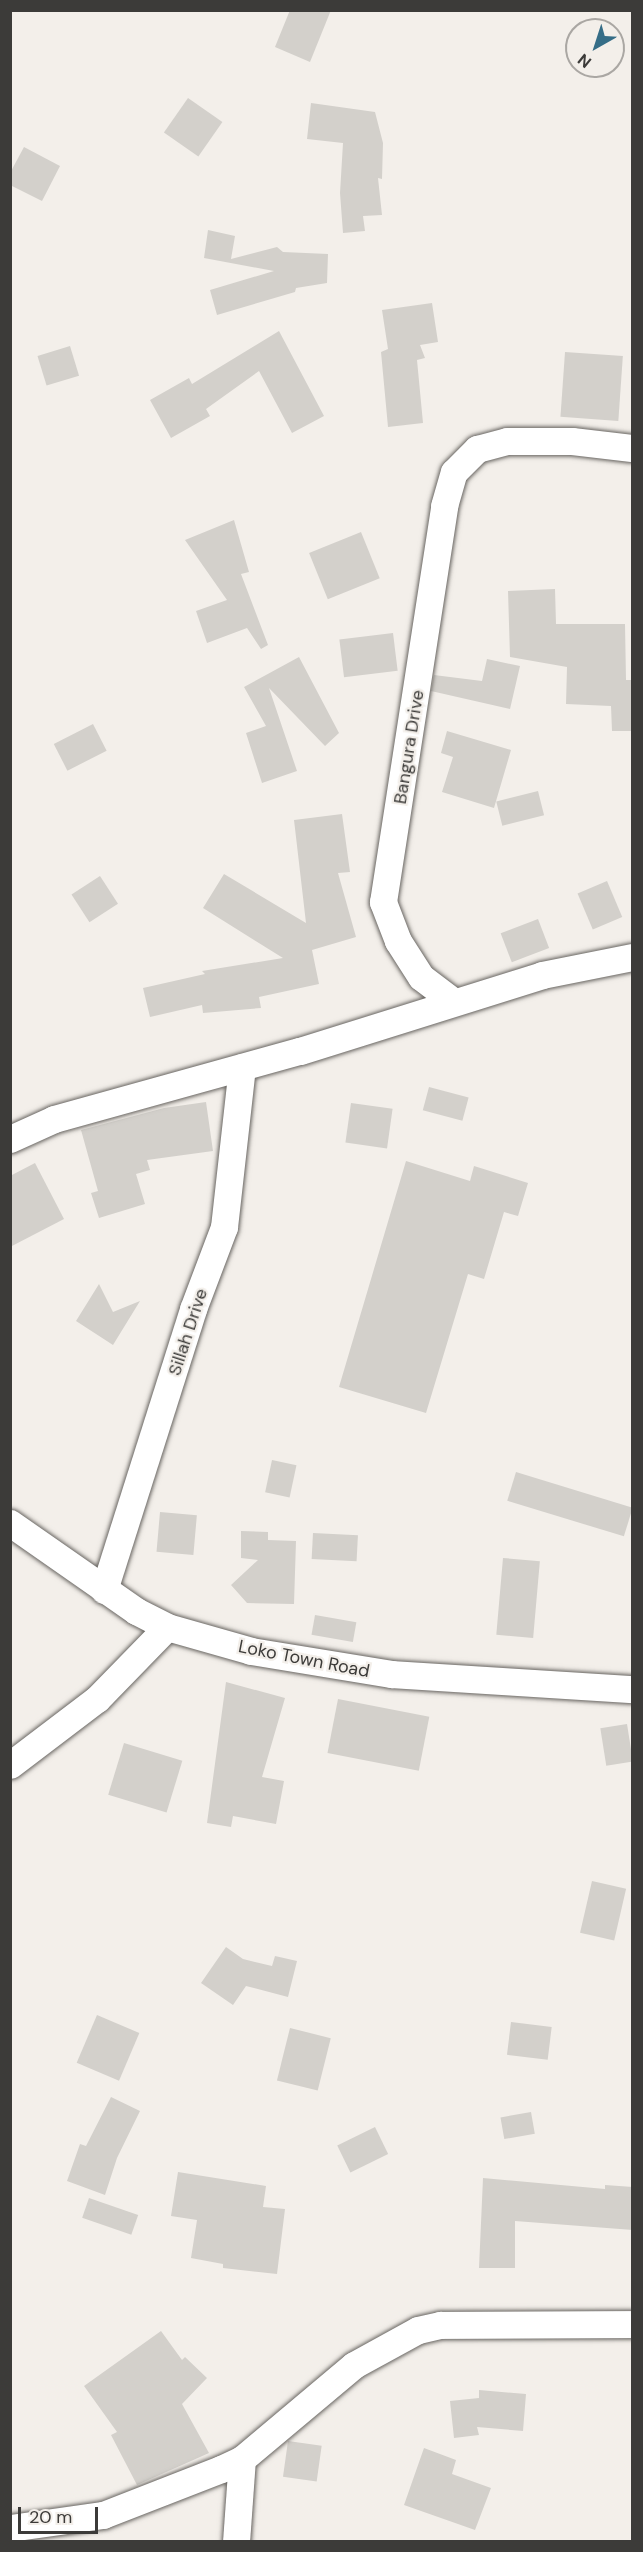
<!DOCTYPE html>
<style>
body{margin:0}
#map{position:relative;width:643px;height:2552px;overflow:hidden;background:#f3efea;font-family:"DM Sans",sans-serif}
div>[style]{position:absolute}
.building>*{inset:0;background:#d3d0cb;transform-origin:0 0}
.roads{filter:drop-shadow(0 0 2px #686561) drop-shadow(0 0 2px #686561)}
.minor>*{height:27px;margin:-13.5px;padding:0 13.5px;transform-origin:13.5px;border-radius:13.5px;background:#fff}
span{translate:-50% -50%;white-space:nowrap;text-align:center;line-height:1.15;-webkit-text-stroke:4.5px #f3efea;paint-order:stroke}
.street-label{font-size:18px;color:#3c3b39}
.frame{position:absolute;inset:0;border:12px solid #3c3b39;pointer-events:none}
.north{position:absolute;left:565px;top:18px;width:60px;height:60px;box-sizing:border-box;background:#f3efea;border:2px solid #aaa7a3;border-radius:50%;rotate:219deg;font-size:16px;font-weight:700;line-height:24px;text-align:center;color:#3c3b39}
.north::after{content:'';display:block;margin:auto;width:21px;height:27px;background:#356d87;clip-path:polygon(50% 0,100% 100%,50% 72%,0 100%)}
.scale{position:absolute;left:18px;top:2507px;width:80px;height:27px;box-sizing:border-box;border:3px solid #3c3b39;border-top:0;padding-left:8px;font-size:18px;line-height:21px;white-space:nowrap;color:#3c3b39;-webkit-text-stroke:4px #f3efea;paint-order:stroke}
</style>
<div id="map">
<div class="building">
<i style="clip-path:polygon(290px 10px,331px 10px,310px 62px,275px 47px)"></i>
<i style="left:188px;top:98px;width:42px;height:42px;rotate:35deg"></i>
<i style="clip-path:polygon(311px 103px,375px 112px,383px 143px,382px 179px,378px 178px,382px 215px,363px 216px,365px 231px,343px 233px,340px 193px,343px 143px,307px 139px)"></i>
<i style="clip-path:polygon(24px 147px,60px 166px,42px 201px,10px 185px,10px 173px)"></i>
<i style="clip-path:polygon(208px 230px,235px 236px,231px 259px,277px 247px,283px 252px,328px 254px,327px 283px,296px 288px,295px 292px,217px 315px,210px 290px,274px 271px,204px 258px)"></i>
<i style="clip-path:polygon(432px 303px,438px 342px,420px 345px,425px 358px,417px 360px,423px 423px,388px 427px,381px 352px,388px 349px,382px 310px)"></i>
<i style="clip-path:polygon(279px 331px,324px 416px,292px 433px,259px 371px,206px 409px,210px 416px,171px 438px,150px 400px,189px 378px,192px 384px)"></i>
<i style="left:70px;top:346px;width:31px;height:34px;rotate:73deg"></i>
<i style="left:565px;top:352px;width:58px;height:65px;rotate:4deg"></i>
<i style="clip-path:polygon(234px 520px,249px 572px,241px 574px,268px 645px,261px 649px,247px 628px,207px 643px,196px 611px,227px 600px,185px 540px)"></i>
<i style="left:361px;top:532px;width:50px;height:56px;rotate:68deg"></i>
<i style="clip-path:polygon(555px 589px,556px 624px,625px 624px,626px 680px,633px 680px,633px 731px,612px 731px,611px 706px,566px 704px,567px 667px,510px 657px,508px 591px)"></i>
<i style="left:393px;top:633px;width:38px;height:54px;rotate:83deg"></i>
<i style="clip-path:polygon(299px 657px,339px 733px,325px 746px,269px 688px,297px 771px,262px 783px,246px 733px,266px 726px,244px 687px)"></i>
<i style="clip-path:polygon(487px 659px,520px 666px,510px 709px,431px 691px,434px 675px,482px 681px)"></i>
<i style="left:93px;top:724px;width:30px;height:44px;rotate:63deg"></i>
<i style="clip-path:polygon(447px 731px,511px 750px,494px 808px,442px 792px,453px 757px,441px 753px)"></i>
<i style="left:538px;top:791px;width:25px;height:43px;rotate:76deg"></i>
<i style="clip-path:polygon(342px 814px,350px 872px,338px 873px,356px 937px,312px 950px,319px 984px,259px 997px,261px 1008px,203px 1013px,202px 1005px,150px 1017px,143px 988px,205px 974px,202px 971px,283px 958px,203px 908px,224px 874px,306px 923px,294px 820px)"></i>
<i style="left:100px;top:876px;width:33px;height:34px;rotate:57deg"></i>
<i style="left:607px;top:881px;width:39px;height:32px;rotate:67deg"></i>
<i style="left:538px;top:919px;width:31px;height:40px;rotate:69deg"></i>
<i style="left:429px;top:1087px;width:41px;height:24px;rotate:15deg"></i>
<i style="clip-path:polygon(206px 1102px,213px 1151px,147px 1160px,150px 1170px,136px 1174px,145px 1204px,99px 1218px,91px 1193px,98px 1191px,81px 1130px,164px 1108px)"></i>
<i style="left:351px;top:1103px;width:42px;height:40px;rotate:8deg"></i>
<i style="clip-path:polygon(406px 1161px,470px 1181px,474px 1166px,528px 1183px,518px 1216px,504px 1212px,484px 1279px,468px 1274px,426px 1413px,339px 1387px)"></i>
<i style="clip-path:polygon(35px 1163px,64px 1219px,10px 1247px,10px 1176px)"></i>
<i style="clip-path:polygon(99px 1284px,113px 1312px,140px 1301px,113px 1345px,76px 1321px)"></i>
<i style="left:272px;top:1460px;width:25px;height:33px;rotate:12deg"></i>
<i style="left:516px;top:1472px;width:122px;height:30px;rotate:17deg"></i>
<i style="left:160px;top:1512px;width:37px;height:40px;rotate:5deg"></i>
<i style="clip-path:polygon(241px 1531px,268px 1532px,268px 1540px,296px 1541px,294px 1604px,247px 1603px,231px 1585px,258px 1560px,241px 1558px)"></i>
<i style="left:313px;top:1533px;width:45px;height:26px;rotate:3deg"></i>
<i style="left:503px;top:1558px;width:37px;height:77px;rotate:5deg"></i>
<i style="left:315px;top:1615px;width:42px;height:20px;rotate:10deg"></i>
<i style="clip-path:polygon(226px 1682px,285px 1698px,262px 1777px,284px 1781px,276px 1824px,233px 1816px,231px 1827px,207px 1823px)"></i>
<i style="left:338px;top:1699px;width:93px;height:55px;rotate:11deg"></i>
<i style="left:627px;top:1724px;width:38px;height:27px;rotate:81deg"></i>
<i style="left:124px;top:1743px;width:61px;height:54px;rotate:17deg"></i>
<i style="left:592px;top:1881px;width:35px;height:53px;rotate:13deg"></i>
<i style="clip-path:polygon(226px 1947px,243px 1959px,272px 1966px,275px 1956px,297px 1961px,288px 1997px,246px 1986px,233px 2005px,201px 1983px)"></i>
<i style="left:97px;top:2015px;width:46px;height:52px;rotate:23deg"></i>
<i style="left:511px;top:2022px;width:41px;height:33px;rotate:7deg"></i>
<i style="left:290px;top:2028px;width:42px;height:54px;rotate:14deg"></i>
<i style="clip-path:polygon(111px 2097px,140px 2111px,117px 2158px,105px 2195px,67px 2181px,80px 2144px,86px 2146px)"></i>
<i style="left:531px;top:2112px;width:22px;height:31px;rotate:80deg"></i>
<i style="left:375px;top:2127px;width:30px;height:42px;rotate:64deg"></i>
<i style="clip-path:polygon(178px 2172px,266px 2186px,263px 2207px,285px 2209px,277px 2274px,223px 2268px,223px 2264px,191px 2258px,197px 2220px,171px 2216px)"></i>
<i style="clip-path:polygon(483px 2178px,605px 2189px,605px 2185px,633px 2187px,633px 2230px,515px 2221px,515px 2268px,479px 2268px)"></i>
<i style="left:89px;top:2198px;width:52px;height:21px;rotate:19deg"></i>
<i style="clip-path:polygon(161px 2331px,182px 2360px,185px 2357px,207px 2378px,182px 2404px,209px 2453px,137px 2485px,111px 2435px,117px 2432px,84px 2386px)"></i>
<i style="clip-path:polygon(479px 2390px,526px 2394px,523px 2431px,477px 2427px,479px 2435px,454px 2438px,450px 2401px,479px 2398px)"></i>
<i style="left:288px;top:2441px;width:34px;height:36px;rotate:8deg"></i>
<i style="clip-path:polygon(424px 2448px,456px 2460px,452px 2474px,491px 2488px,475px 2530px,404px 2505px)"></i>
</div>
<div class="roads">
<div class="minor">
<i style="left:454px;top:1002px;width:41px;rotate:-142.9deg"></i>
<i style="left:421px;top:977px;width:43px;rotate:-122.6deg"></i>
<i style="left:398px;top:941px;width:42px;rotate:-111deg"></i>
<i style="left:383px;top:902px;width:401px;rotate:-81.2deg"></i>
<i style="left:444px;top:506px;width:35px;rotate:-74deg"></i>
<i style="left:454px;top:472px;width:33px;rotate:-45deg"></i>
<i style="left:477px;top:449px;width:31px;rotate:-15deg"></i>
<i style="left:507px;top:441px;width:65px"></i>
<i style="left:572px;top:441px;width:60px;rotate:6.7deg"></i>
<i style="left:10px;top:1139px;width:48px;rotate:-24.4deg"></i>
<i style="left:54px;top:1119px;width:255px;rotate:-15.5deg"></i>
<i style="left:300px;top:1051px;width:254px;rotate:-17.4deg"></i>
<i style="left:542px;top:975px;width:92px;rotate:-11.3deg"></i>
<i style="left:10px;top:1523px;width:154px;rotate:34.9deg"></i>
<i style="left:136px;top:1611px;width:35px;rotate:27deg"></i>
<i style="left:167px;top:1627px;width:87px;rotate:15.9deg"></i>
<i style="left:251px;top:1651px;width:143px;rotate:9.3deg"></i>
<i style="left:392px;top:1674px;width:240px;rotate:3.6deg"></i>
<i style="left:104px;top:1590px;width:295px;rotate:-72.4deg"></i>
<i style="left:193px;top:1309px;width:88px;rotate:-69.3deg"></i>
<i style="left:224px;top:1227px;width:161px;rotate:-83.6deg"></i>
<i style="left:10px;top:1765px;width:109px;rotate:-37.2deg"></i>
<i style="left:97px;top:1699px;width:100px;rotate:-45.8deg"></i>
<i style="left:10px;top:2528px;width:94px;rotate:-8deg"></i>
<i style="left:103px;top:2515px;width:127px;rotate:-21.3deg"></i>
<i style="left:221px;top:2469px;width:23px;rotate:-25deg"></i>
<i style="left:242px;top:2459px;width:146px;rotate:-40deg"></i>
<i style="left:354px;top:2365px;width:73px;rotate:-28.7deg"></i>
<i style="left:418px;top:2330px;width:23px;rotate:-13deg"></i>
<i style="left:440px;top:2325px;width:192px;rotate:-0.3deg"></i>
<i style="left:236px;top:2542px;width:83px;rotate:-85.9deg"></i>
</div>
</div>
<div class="street-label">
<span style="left:409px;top:747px;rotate:-81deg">Bangura Drive</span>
<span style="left:188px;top:1332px;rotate:-72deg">Sillah Drive</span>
<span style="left:304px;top:1659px;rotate:11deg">Loko Town Road</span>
</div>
<div class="frame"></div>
<div class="north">N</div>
<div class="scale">20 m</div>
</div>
